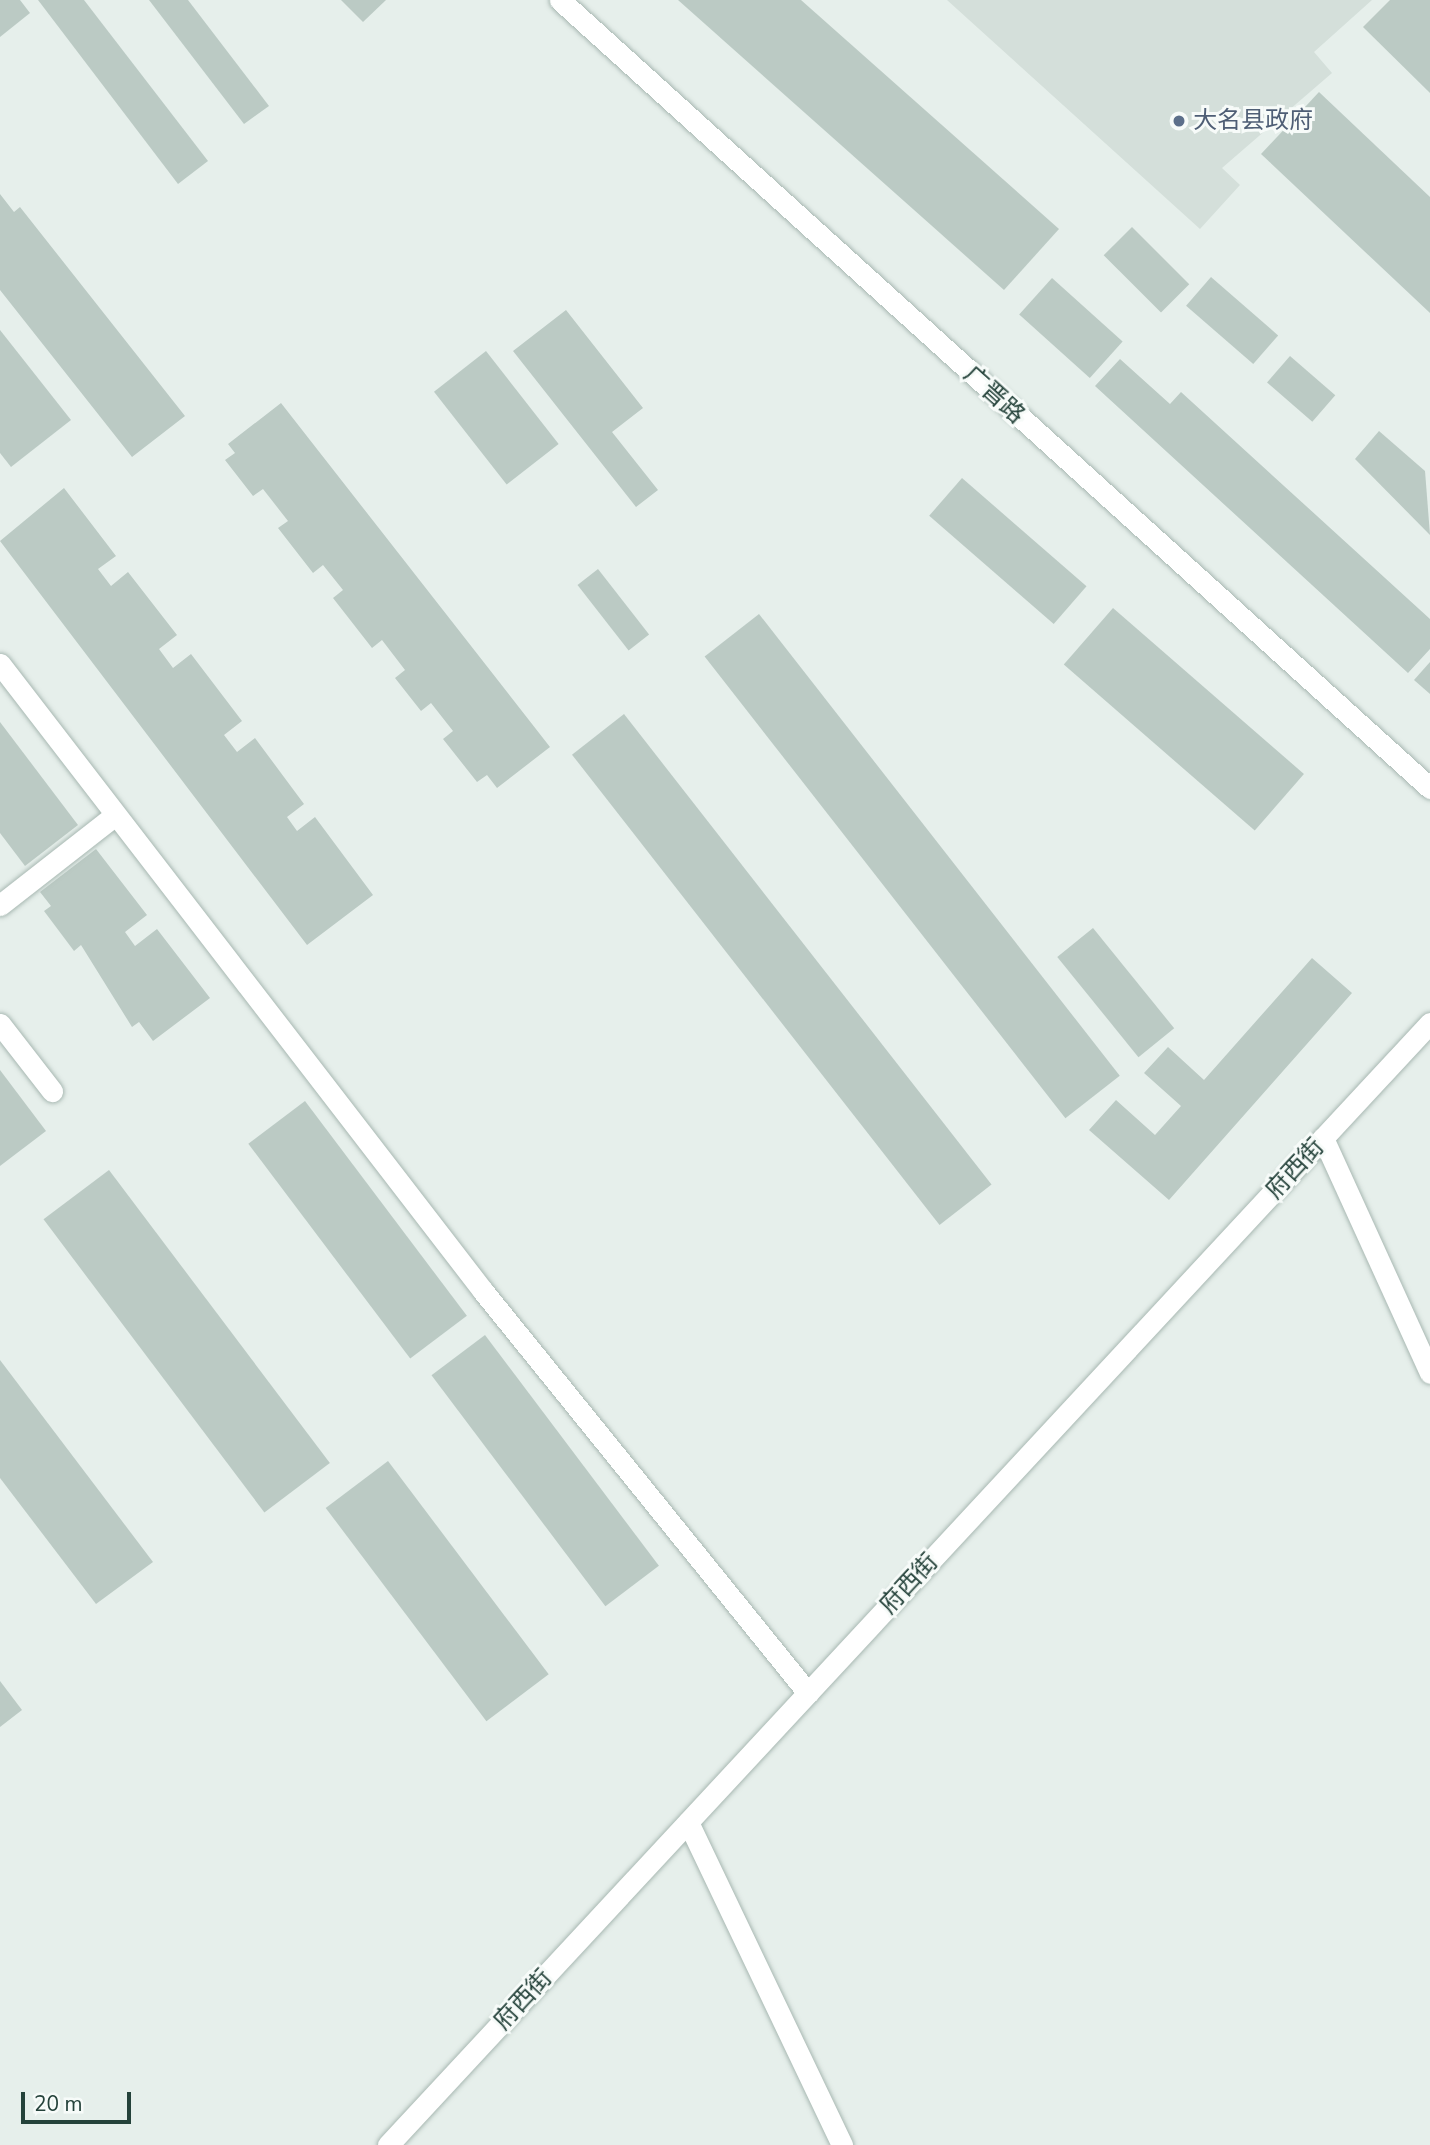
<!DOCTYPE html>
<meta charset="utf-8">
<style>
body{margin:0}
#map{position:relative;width:1430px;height:2145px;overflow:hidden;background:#e6efeb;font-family:"Nunito Sans","Noto Sans SC",sans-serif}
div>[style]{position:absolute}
.built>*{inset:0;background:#d4dfda}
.building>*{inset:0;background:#bbcac4;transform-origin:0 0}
.roads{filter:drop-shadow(0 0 2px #a8b8b2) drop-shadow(0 0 2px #a8b8b2)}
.service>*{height:21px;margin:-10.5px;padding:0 10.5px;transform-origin:10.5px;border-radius:10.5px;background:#fff}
.minor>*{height:21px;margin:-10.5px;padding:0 10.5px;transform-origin:10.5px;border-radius:10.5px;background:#fff}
.tertiary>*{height:21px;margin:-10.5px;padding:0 10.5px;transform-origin:10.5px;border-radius:10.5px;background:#fff}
.dots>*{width:19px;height:19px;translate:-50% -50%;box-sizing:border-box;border:4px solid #f7fbf9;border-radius:50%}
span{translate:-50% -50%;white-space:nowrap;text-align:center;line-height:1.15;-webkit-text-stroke:6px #f7fbf9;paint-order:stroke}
.service-label{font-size:24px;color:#4e5e75}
.left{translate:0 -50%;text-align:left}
.street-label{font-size:24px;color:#24423a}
.scale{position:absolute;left:21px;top:2092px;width:110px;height:32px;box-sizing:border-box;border:4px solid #24423a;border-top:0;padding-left:9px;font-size:21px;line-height:24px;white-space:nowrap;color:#24423a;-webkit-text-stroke:5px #f7fbf9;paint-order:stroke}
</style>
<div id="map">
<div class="built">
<i style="clip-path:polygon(947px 0,1372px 0,1314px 52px,1332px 73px,1222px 168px,1240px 185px,1200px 229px)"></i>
</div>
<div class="building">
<i style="clip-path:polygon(0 0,20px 0,30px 13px,0 37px)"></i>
<i style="clip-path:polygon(38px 0,84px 0,208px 161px,178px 184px)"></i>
<i style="clip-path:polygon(149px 0,188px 0,269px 106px,244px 124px)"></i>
<i style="clip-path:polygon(341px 0,386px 0,363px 22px)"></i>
<i style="clip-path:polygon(678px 0,801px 0,1059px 229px,1004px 290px)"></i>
<i style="clip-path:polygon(1390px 0,1430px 0,1430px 93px,1363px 27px)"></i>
<i style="clip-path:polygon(1319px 92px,1430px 197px,1430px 313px,1261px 154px)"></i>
<i style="clip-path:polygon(0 194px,14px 212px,20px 207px,185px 416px,132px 457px,0 290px)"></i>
<i style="left:1132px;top:227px;width:81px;height:40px;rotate:45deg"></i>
<i style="left:1211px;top:277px;width:89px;height:38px;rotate:41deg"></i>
<i style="left:1052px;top:278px;width:95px;height:49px;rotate:42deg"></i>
<i style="clip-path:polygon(566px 310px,643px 408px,612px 432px,658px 490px,636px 507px,513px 351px)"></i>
<i style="clip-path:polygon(0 330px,71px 420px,11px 467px,0 453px)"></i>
<i style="left:486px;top:351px;width:118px;height:66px;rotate:52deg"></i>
<i style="left:1290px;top:356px;width:60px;height:35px;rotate:41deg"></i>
<i style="clip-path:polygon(1120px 359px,1170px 404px,1181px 392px,1430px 619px,1430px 649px,1408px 673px,1095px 386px)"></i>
<i style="clip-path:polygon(281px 403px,550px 747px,497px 788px,487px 775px,477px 782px,443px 739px,453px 731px,431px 703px,421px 711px,395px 678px,405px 670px,382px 640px,372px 648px,333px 598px,343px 590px,323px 565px,313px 573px,278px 528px,288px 521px,263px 489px,253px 496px,225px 460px,235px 453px,228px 444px)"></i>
<i style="clip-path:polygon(1379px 431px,1425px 471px,1430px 535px,1355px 459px)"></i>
<i style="left:962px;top:478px;width:165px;height:50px;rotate:41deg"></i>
<i style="clip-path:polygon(64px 488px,116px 556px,98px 569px,111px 586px,128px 572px,177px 635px,159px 649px,173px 668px,191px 654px,242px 721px,224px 735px,237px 752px,255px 738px,304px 804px,287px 817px,297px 831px,315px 817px,373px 895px,307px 945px,0 541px)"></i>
<i style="left:598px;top:569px;width:83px;height:26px;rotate:52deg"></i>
<i style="left:1113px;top:608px;width:253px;height:75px;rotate:41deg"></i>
<i style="left:759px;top:614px;width:586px;height:69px;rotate:52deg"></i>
<i style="clip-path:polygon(1430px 662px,1430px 694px,1414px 680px)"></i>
<i style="left:624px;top:714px;width:597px;height:66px;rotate:52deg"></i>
<i style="clip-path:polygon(0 722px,78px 825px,25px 866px,0 833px)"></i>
<i style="clip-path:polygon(96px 849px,147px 915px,125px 932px,135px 946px,157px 929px,210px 998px,153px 1041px,139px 1022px,132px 1027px,81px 945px,74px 951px,44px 911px,51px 906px,40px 892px)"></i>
<i style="left:1093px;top:928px;width:129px;height:46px;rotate:51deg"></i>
<i style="clip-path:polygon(1312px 958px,1352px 993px,1169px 1200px,1089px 1130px,1116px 1100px,1155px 1135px,1181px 1106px,1144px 1073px,1168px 1047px,1204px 1080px)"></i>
<i style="clip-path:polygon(0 1070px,46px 1131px,0 1166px)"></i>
<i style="left:305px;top:1101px;width:269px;height:71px;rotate:53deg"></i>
<i style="left:109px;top:1170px;width:367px;height:82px;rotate:53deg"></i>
<i style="left:485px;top:1335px;width:289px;height:67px;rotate:53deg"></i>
<i style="clip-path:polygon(0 1360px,153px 1562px,96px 1604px,0 1478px)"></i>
<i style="left:388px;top:1461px;width:267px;height:78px;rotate:53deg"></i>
<i style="clip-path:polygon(0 1681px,22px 1710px,0 1727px)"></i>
</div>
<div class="roads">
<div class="service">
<i style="left:0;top:905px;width:146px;rotate:-38deg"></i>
<i style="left:0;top:1024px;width:85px;rotate:52.2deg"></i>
</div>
<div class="minor">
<i style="left:0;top:664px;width:791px;rotate:52.39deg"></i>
<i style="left:483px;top:1291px;width:517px;rotate:51.05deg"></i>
<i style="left:1323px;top:1138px;width:258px;rotate:65.5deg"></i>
<i style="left:688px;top:1822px;width:358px;rotate:64.5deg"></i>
</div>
<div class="tertiary">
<i style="left:560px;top:0;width:1174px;rotate:42.17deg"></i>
<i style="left:388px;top:2145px;width:1531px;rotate:-47.12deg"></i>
</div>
</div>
<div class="dots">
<i style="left:1179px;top:121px;background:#5c6f8a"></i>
</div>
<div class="service-label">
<span class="left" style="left:1193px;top:121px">大名县政府</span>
</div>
<div class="street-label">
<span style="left:994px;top:395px;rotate:42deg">广晋路</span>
<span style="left:1295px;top:1169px;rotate:-47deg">府西街</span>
<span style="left:909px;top:1584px;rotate:-47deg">府西街</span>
<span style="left:523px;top:2000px;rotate:-47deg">府西街</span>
</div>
<div class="scale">20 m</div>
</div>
